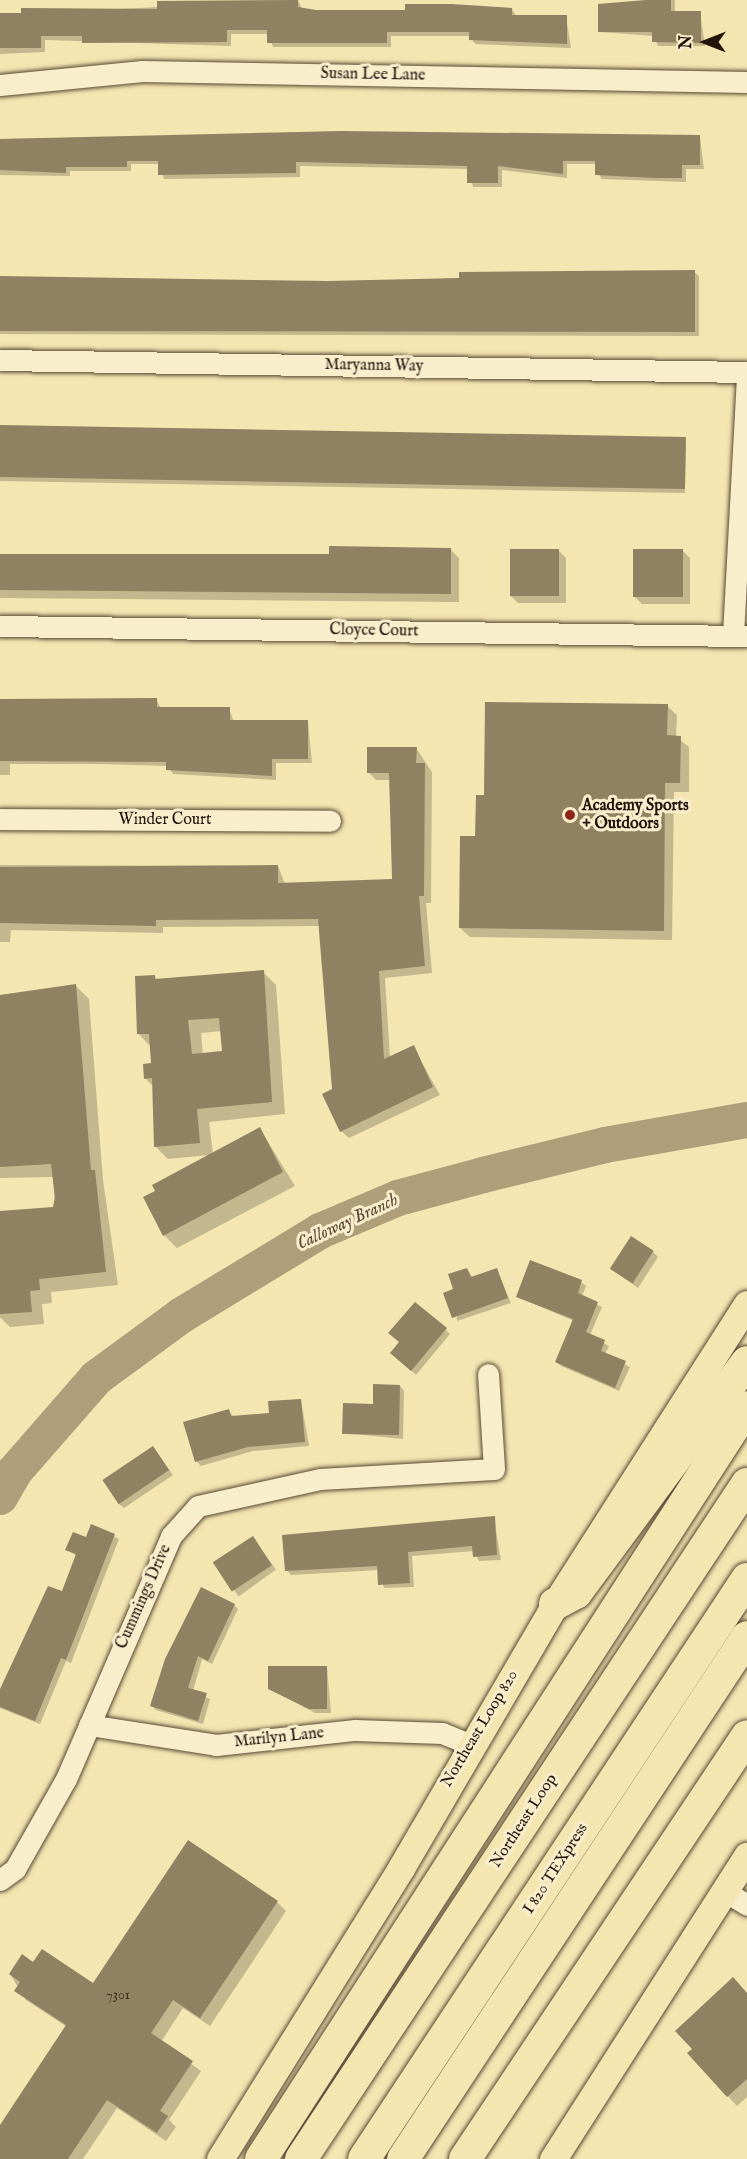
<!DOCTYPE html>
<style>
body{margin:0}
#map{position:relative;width:747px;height:2159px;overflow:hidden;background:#f5e5b1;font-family:"IM FELL English",serif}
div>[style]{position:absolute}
.shadow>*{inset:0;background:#0003;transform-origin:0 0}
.river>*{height:36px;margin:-18px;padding:0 18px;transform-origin:18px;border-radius:18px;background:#ae9e79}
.building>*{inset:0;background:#908162;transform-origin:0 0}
.roads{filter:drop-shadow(0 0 2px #584835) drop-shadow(0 0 2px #584835)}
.minor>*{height:21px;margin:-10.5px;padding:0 10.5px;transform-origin:10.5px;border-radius:10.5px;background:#f8eecc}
.major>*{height:27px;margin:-13.5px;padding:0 13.5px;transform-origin:13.5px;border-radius:13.5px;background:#f5e5b1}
.highway>*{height:32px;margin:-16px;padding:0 16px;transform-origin:16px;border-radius:16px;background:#f5e5b1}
.dots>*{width:16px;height:16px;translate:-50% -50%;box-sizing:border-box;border:3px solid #f8eecc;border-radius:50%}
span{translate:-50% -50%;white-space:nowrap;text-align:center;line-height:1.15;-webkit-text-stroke:6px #f8eecc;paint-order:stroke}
.number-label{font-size:14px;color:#3e2f22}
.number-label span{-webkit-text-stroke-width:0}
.street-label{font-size:16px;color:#23140c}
.poi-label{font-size:16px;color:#23140c;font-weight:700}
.left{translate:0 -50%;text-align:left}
.water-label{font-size:18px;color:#5b4b38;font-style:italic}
.north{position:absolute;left:675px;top:12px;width:60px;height:60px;-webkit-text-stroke:4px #f8eecc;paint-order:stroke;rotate:270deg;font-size:16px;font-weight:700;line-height:24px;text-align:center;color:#23140c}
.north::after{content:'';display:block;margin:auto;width:21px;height:27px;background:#23140c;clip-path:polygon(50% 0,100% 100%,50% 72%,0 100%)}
</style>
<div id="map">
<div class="shadow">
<i style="clip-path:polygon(298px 0,302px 9px,316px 12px,512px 9px,516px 16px,566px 16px,571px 48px,475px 44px,470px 36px,391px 36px,391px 47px,273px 47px,269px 34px,231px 34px,231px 46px,45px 40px,45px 52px,0 54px,0 15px)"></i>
<i style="clip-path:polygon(647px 0,675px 0,675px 13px,700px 13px,705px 46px,658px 46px,654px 36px,599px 32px)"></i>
<i style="clip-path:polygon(341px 133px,700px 137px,704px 169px,686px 169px,686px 182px,601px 179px,597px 164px,567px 164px,567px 178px,502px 170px,502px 187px,473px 187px,469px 169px,300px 166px,300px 177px,164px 179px,159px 164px,131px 164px,131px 171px,70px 171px,70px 176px,0 175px,0 139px)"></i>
<i style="clip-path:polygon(694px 272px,699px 276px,699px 336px,0 334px,0 278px,327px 282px)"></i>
<i style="left:0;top:427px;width:686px;height:54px;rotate:1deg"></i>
<i style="clip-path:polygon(450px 549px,459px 558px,459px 602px,0 598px,0 555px,330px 555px)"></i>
<i style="clip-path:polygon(559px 551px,566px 558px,566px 603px,518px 603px,511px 596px)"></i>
<i style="clip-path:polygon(683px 551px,690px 558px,690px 604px,642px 604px,635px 597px)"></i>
<i style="clip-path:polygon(0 700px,157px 700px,161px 709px,229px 709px,234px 722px,308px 722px,312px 763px,276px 763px,276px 780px,173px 774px,168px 766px,99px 764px,10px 764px,10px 775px,0 775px)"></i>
<i style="clip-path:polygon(667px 706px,677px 715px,676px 737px,689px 747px,689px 792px,674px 792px,672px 940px,470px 937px,460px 928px,477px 838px)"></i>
<i style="clip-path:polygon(416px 748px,432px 772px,431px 903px,426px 903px,432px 973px,385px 978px,390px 1058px,413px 1047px,440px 1095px,349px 1138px,341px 1131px,333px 1090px,320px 926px,163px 927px,163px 933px,11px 930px,10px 942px,0 942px,0 865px,278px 866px,285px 884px,394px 881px,391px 780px,376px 780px,368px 772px)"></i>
<i style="clip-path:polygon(evenodd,263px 972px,276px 985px,285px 1114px,209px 1122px,213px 1154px,260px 1129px,295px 1186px,177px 1248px,164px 1235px,210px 1155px,168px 1159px,155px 1146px,154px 1087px,146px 1079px,153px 1064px,151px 1047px,138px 1033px,155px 977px,159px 981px,263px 972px,222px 1031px,224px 1052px,203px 1055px,201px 1033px,222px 1031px)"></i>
<i style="clip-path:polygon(76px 986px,89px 999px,103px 1180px,118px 1285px,51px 1292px,52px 1303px,42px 1304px,44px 1324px,10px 1327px,0 1317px,0 1213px,55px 1208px,53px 1177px,0 1178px,0 995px)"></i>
<i style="clip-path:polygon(653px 1252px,658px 1257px,638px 1288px,612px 1269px)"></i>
<i style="clip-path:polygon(467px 1269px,473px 1278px,497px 1270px,511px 1303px,457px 1321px,455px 1290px)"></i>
<i style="clip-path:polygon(581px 1282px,586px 1286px,582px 1296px,602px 1307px,590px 1335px,609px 1346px,605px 1354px,630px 1367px,619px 1391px,561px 1366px,556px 1362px,574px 1321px,518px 1297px)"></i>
<i style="clip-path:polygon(446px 1330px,450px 1334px,416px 1375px,396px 1357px,401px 1342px)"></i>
<i style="clip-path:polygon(400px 1386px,404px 1391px,403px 1439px,344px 1433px)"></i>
<i style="clip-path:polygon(301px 1400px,309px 1446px,253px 1451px,201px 1466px,196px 1461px,229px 1411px,234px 1417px,270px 1414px)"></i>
<i style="clip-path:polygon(153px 1448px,173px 1475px,124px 1508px,119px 1504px)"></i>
<i style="clip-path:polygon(494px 1518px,501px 1560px,479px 1561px,474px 1551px,412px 1556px,414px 1587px,384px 1588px,379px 1570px,291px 1575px,287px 1570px)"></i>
<i style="clip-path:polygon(92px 1526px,119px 1539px,71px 1663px,66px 1661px,40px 1724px,0 1708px,0 1694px,62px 1593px,77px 1556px,67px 1550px,87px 1539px)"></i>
<i style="left:253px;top:1538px;width:39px;height:46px;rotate:54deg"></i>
<i style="clip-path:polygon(234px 1605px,238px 1609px,212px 1664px,202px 1659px,193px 1691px,210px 1699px,203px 1724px,156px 1710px,152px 1706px)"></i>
<i style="clip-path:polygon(327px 1667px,331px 1713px,315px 1713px,270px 1689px)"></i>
<i style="clip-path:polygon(277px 1902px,286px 1911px,210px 2026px,183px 2008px,161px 2042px,201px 2071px,169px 2120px,176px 2127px,166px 2141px,117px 2108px,83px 2159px,0 2159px,0 2127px,67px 2027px,26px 2000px,10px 1974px,34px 1964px,93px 1985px)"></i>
<i style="clip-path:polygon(747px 1994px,747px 2097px,737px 2106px,689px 2054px)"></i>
</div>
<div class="river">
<i style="left:0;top:1497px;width:30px;rotate:-60deg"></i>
<i style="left:15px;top:1471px;width:123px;rotate:-48.9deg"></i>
<i style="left:96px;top:1378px;width:107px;rotate:-36.2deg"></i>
<i style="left:182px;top:1315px;width:162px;rotate:-31.3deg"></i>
<i style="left:320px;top:1231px;width:85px;rotate:-22.9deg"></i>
<i style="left:398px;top:1198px;width:88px;rotate:-15.1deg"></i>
<i style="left:483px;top:1175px;width:126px;rotate:-13.8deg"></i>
<i style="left:605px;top:1145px;width:144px;rotate:-10deg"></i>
</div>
<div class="building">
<i style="clip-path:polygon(298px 0,298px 7px,316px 10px,405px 10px,405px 4px,451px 4px,512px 8px,512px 15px,567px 15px,567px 44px,469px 40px,469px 32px,387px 32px,387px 43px,267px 43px,267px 30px,227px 30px,227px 42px,82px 43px,82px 36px,41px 36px,41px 48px,0 48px,0 13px,21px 13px,21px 8px,157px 9px,157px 1px)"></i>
<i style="clip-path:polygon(646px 0,671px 0,671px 11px,701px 11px,701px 43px,652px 42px,652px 32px,598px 32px,598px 4px)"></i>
<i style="clip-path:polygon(341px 131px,700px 135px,700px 165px,682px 165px,682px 178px,655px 178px,595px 175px,595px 161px,563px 161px,563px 174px,498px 166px,498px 183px,467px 183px,467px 166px,296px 162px,296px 173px,158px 175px,158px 161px,127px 161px,127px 167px,66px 167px,66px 173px,0 170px,0 139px)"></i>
<i style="clip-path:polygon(695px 270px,695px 332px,0 331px,0 276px,327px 281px,459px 278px,459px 272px)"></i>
<i style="left:0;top:425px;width:686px;height:52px;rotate:1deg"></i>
<i style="clip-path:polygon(329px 546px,451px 548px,451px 594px,0 590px,0 554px,329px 554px)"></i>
<i style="left:510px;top:549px;width:49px;height:47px"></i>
<i style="left:633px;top:549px;width:50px;height:48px"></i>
<i style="clip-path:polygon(157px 698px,157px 707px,230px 707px,230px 720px,308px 720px,308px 759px,272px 759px,272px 776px,166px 770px,166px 762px,0 761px,0 699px)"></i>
<i style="clip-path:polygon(485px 702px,668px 704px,667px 735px,681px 736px,680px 783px,665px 783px,664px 931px,459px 928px,460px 836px,475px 836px,476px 795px,484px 795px)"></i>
<i style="clip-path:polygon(367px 747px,417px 747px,416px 763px,425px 763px,424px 896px,419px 896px,425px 966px,379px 971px,384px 1059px,414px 1045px,433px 1087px,340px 1132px,322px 1094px,332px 1089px,318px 919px,156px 920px,156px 926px,0 923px,0 867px,278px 865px,278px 883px,392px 879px,389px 773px,367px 773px)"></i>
<i style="clip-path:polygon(evenodd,264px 970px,272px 1102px,197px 1109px,200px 1143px,154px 1147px,152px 1078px,144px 1079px,143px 1064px,151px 1063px,149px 1034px,137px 1034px,135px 976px,155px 975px,155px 979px,264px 970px,219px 1018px,222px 1051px,192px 1054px,188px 1020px,219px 1018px)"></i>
<i style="clip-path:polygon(76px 984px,91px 1170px,95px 1170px,106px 1272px,39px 1279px,40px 1290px,30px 1291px,32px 1312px,0 1314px,0 1211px,53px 1207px,55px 1197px,51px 1164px,0 1167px,0 995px)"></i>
<i style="clip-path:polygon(260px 1127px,283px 1172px,163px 1236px,143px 1197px,155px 1191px,152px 1185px)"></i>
<i style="left:631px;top:1236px;width:27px;height:39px;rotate:33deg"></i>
<i style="clip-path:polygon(530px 1260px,582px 1280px,578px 1293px,598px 1302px,586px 1332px,605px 1340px,601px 1351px,626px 1361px,615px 1388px,555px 1362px,573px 1319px,516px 1297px)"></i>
<i style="clip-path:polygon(467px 1268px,471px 1277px,497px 1268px,508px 1298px,452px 1318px,443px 1293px,453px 1289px,448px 1274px)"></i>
<i style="clip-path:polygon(415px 1302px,447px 1328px,411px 1371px,390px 1353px,399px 1342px,388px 1333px)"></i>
<i style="clip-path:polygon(373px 1384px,400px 1385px,399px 1435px,342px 1434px,343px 1403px,373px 1404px)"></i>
<i style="clip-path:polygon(301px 1399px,305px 1442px,248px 1447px,195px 1462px,183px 1422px,229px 1409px,231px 1416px,269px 1413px,268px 1401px)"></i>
<i style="left:153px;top:1446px;width:29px;height:61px;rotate:56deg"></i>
<i style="clip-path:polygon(495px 1516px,497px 1555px,473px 1557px,472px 1546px,408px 1552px,410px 1583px,378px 1585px,377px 1566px,285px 1571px,282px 1535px)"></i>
<i style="clip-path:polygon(91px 1524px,115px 1534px,66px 1660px,61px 1658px,35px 1721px,0 1707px,0 1689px,48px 1586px,62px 1591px,76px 1554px,65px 1550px,73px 1532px,86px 1537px)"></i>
<i style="left:253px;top:1536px;width:35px;height:48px;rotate:57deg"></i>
<i style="clip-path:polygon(201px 1587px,235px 1604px,208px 1661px,198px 1656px,188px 1688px,207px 1693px,198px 1721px,150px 1706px,165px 1659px)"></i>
<i style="clip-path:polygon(268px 1666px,327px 1666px,327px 1709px,309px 1709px,268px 1689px)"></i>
<i style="clip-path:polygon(188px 1840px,278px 1901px,200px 2018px,173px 2000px,151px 2033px,193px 2061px,160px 2111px,168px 2116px,157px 2133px,107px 2100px,68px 2159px,0 2159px,0 2125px,66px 2025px,14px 1991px,20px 1982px,9px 1974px,22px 1954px,33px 1962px,42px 1949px,93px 1983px)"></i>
<i style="clip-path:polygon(733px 1977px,747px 1993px,747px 2079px,727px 2097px,687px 2053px,692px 2049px,675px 2031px)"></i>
</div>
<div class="roads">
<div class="minor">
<i style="left:0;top:85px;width:143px;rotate:-5.6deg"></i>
<i style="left:142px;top:71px;width:605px;rotate:1.04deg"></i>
<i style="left:0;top:360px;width:747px;rotate:0.92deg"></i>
<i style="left:0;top:626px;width:747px;rotate:0.77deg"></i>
<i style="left:733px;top:635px;width:255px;rotate:-86.9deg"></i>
<i style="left:0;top:819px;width:330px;rotate:0.3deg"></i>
<i style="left:89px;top:1725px;width:129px;rotate:8.9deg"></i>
<i style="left:216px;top:1745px;width:140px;rotate:-6.2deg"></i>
<i style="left:355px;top:1730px;width:87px;rotate:2deg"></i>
<i style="left:442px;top:1733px;width:29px;rotate:22deg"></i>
<i style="left:0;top:1880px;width:19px;rotate:-36deg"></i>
<i style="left:15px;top:1869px;width:103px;rotate:-60.5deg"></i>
<i style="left:66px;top:1779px;width:265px;rotate:-66.6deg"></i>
<i style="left:171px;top:1536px;width:40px;rotate:-48deg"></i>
<i style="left:198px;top:1506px;width:125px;rotate:-12.5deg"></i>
<i style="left:320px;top:1479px;width:174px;rotate:-3.3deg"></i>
<i style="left:494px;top:1469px;width:95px;rotate:-93.6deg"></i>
<i style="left:724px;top:1891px;width:27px;rotate:31deg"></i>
</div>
<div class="major">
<i style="left:220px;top:2159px;width:343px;rotate:-58.1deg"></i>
<i style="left:401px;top:1868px;width:306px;rotate:-59.7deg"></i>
<i style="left:555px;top:1604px;width:356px;rotate:-57.4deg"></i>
<i style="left:553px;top:2159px;width:360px;rotate:-57.4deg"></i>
</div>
<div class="highway">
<i style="left:555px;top:1604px;width:24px;rotate:-28deg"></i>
<i style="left:576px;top:1593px;width:287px;rotate:-53.5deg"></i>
<i style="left:261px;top:2159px;width:895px;rotate:-57.13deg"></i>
<i style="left:301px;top:2159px;width:809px;rotate:-56.55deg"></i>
<i style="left:364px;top:2159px;width:695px;rotate:-56.56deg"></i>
<i style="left:403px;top:2159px;width:625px;rotate:-56.61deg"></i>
<i style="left:465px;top:2159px;width:508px;rotate:-56.31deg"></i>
</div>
</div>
<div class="dots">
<i style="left:570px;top:815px;background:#8f2418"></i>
</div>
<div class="number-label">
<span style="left:118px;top:1995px">7301</span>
</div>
<div class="street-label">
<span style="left:373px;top:75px;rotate:1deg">Susan Lee Lane</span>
<span style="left:374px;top:366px;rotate:1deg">Maryanna Way</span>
<span style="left:374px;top:631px;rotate:1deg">Cloyce Court</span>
<span style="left:165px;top:820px">Winder Court</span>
<span style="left:144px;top:1597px;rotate:-66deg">Cummings Drive</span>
<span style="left:480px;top:1729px;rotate:-59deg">Northeast Loop 820</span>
<span style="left:279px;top:1738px;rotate:-6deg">Marilyn Lane</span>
<span style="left:524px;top:1821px;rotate:-57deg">Northeast Loop</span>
<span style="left:556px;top:1869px;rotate:-57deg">I 820 TEXpress</span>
</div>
<div class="poi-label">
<span class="left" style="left:582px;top:815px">Academy Sports<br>+ Outdoors</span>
</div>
<div class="water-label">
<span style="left:348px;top:1223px;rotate:-25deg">Calloway Branch</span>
</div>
<div class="north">N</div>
</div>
